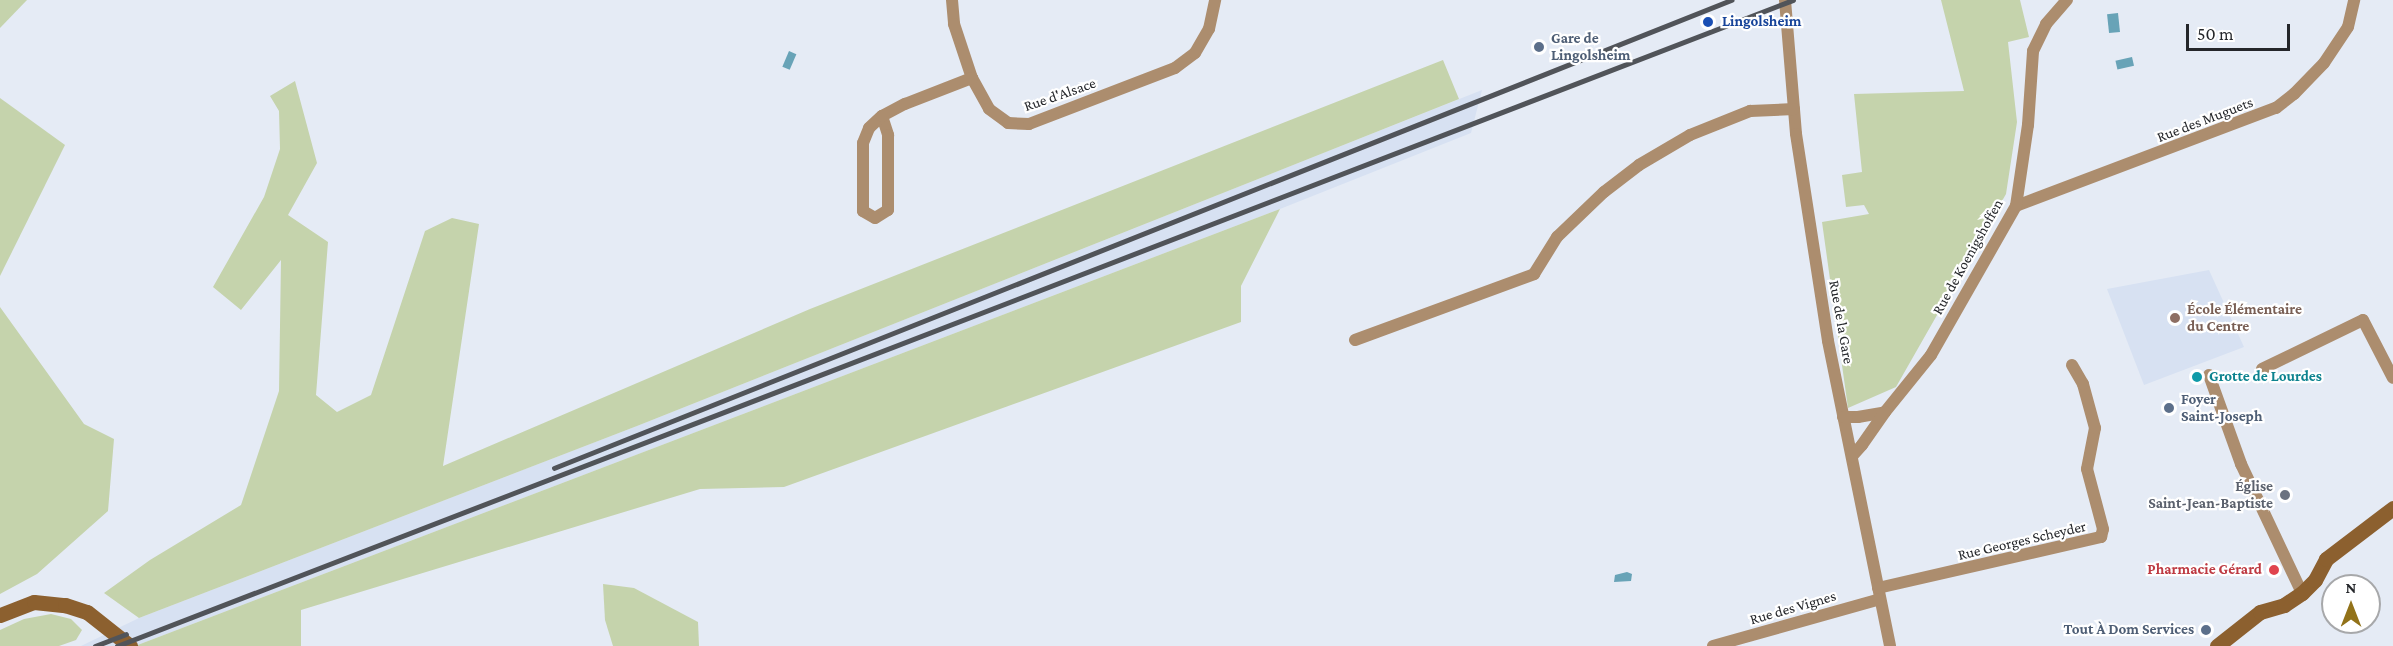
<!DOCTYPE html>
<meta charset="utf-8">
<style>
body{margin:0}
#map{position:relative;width:2393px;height:646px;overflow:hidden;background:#e5ebf5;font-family:"Crimson Pro",serif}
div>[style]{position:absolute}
.built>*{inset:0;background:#d7e1f2}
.green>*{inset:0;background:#c5d3ac}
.water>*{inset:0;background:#68a3b7;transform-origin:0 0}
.minor>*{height:12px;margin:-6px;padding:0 6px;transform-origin:6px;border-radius:6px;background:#ac8d6e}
.secondary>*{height:15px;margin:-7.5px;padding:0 7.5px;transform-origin:7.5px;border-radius:7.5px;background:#8c602f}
.rail>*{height:4.5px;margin:-2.25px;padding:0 2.25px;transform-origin:2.25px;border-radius:2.25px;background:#515459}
.dots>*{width:16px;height:16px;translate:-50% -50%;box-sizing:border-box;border:3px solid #fff;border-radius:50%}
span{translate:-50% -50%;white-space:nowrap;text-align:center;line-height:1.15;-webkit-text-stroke:4.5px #fff;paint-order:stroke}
.transit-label{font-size:15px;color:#164399;font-weight:700}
.left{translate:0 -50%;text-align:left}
.service-label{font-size:15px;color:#4e5e75;font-weight:700}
.right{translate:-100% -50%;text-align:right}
.street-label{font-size:15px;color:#24262a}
.education-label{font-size:15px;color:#785e54;font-weight:700}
.culture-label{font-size:15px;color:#0d838f;font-weight:700}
.worship-label{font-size:15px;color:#5b616d;font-weight:700}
.health-label{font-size:15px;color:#be3a42;font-weight:700}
.north{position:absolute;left:2321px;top:574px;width:60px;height:60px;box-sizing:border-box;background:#fff;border:2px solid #a7a8aa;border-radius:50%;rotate:0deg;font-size:16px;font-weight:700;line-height:24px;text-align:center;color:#24262a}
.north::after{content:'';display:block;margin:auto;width:21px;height:27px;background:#927219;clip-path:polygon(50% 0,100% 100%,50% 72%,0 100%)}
.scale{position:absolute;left:2186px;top:24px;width:104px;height:27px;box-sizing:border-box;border:3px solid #24262a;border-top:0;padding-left:8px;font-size:18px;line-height:21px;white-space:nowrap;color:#24262a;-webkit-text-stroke:4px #fff;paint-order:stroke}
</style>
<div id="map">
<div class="built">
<i style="clip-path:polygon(1482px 90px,1471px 133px,1280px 209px,135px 646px,81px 646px,139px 618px,637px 426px)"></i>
<i style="clip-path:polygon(2209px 270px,2244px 347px,2144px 385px,2107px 289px)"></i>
</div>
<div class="green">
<i style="clip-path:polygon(0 0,27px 0,0 28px)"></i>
<i style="clip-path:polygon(1941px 0,2020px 0,2029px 37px,2008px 42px,2017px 122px,2006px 194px,1896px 387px,1848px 408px,1822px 222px,1869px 214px,1864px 205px,1846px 207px,1842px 175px,1862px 172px,1854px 94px,1964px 91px)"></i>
<i style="clip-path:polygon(1443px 60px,1459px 99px,637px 426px,139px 618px,104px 593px,150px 560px,241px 505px,279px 391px,281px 260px,241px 310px,213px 287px,264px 197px,280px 149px,279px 111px,270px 96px,295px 81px,317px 163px,288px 215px,328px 242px,316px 395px,337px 412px,371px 395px,425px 231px,452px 218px,479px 224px,443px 466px,810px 309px)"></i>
<i style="clip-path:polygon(0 98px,65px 145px,0 276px)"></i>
<i style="clip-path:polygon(1280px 209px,1241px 286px,1241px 322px,784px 487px,700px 489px,301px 610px,301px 646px,135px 646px)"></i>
<i style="clip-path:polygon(0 307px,84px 424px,114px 439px,108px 511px,37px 574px,0 594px)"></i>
<i style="clip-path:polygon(603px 584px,634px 588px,698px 622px,699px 646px,613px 646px,605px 620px)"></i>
<i style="clip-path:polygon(51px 614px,71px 619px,82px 630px,76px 640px,59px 646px,0 646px,0 630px,24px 619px)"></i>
</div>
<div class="water">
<i style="left:2118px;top:13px;width:19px;height:11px;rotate:84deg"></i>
<i style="left:789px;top:51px;width:8px;height:17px;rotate:23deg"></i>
<i style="left:2132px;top:57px;width:9px;height:17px;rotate:77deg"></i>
<i style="clip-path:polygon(1627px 572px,1632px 574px,1631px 581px,1614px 582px,1615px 575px)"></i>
</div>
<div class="minor">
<i style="left:952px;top:0;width:24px;rotate:85deg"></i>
<i style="left:954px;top:24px;width:57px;rotate:71.6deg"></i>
<i style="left:972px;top:78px;width:35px;rotate:61deg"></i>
<i style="left:989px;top:109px;width:24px;rotate:36deg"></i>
<i style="left:1008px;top:123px;width:21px;rotate:3deg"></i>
<i style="left:1029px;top:124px;width:156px;rotate:-21deg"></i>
<i style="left:1175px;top:68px;width:25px;rotate:-37deg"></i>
<i style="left:1195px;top:53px;width:28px;rotate:-60deg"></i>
<i style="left:1209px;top:29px;width:30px;rotate:-78deg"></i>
<i style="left:1785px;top:0;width:134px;rotate:85.3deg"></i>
<i style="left:1796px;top:134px;width:209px;rotate:81.2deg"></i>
<i style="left:1828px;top:341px;width:311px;rotate:78.5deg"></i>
<i style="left:882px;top:116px;width:20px;rotate:72deg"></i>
<i style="left:888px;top:135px;width:75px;rotate:90deg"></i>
<i style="left:888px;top:210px;width:15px;rotate:148deg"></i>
<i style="left:875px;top:218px;width:14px;rotate:-150deg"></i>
<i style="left:863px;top:211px;width:68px;rotate:-90deg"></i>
<i style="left:863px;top:143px;width:16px;rotate:-68deg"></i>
<i style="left:869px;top:128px;width:18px;rotate:-43deg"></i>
<i style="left:882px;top:116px;width:26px;rotate:-28deg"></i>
<i style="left:905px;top:104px;width:72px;rotate:-21.2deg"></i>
<i style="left:2016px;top:206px;width:278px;rotate:-20.7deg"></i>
<i style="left:2276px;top:108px;width:23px;rotate:-38deg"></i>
<i style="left:2294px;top:94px;width:43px;rotate:-45.9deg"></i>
<i style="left:2324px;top:63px;width:43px;rotate:-56.3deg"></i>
<i style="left:2348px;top:27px;width:28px;rotate:-77deg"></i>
<i style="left:1355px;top:340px;width:191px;rotate:-20.2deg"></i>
<i style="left:1534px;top:274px;width:44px;rotate:-58.1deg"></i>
<i style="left:1557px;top:237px;width:65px;rotate:-43.8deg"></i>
<i style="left:1604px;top:192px;width:44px;rotate:-37.6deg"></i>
<i style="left:1639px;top:165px;width:59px;rotate:-30.5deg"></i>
<i style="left:1690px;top:135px;width:65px;rotate:-21.8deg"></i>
<i style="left:1750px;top:111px;width:44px;rotate:-2.6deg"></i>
<i style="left:2262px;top:369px;width:112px;rotate:-25.9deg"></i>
<i style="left:2363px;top:320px;width:65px;rotate:62.7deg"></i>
<i style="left:2209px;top:375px;width:95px;rotate:70.2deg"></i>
<i style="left:2241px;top:464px;width:143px;rotate:64.7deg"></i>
<i style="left:1885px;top:412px;width:73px;rotate:-51.1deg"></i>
<i style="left:1931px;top:355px;width:172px;rotate:-60.3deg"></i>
<i style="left:2016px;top:206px;width:82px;rotate:-81.6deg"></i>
<i style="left:2028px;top:125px;width:74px;rotate:-86.1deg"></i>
<i style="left:2033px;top:51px;width:30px;rotate:-64deg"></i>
<i style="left:2046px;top:24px;width:32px;rotate:-49deg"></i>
<i style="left:1843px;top:417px;width:15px"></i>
<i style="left:1858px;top:417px;width:27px;rotate:-10deg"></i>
<i style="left:1885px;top:412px;width:40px;rotate:124.9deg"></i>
<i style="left:1862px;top:445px;width:15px;rotate:132deg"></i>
<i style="left:1878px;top:588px;width:229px;rotate:-12.9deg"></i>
<i style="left:2101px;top:537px;width:8px;rotate:-76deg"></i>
<i style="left:2103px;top:529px;width:62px;rotate:-104.9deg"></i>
<i style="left:2087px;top:469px;width:42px;rotate:-79deg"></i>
<i style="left:2095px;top:428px;width:46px;rotate:-105.3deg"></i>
<i style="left:2083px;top:384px;width:22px;rotate:-120deg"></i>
<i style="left:1713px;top:646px;width:173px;rotate:-15.7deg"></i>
</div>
<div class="secondary">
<i style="left:0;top:615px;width:36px;rotate:-21deg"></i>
<i style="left:34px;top:602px;width:31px;rotate:6deg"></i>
<i style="left:65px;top:605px;width:23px;rotate:18deg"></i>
<i style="left:87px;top:612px;width:55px;rotate:38.3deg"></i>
<i style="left:2217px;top:646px;width:55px;rotate:-38.3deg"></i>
<i style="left:2260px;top:612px;width:25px;rotate:-16deg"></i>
<i style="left:2284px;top:605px;width:22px;rotate:-34deg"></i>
<i style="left:2302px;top:593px;width:18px;rotate:-45deg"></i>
<i style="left:2315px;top:580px;width:24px;rotate:-62deg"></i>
<i style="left:2326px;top:559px;width:84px;rotate:-37.3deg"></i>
</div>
<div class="rail">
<i style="left:554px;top:468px;width:1267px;rotate:-21.68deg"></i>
<i style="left:95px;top:646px;width:33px;rotate:-21deg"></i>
<i style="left:117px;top:646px;width:1796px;rotate:-21.08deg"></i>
</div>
<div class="dots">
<i style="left:1708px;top:22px;background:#1a4fb4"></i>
<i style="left:1539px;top:47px;background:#5c6f8a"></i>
<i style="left:2175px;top:318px;background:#8d6e63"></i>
<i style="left:2197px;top:377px;background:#0f9aa8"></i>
<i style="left:2169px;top:408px;background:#5c6f8a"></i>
<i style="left:2285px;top:495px;background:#6b7280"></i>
<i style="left:2274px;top:570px;background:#e0444e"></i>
<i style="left:2206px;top:630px;background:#5c6f8a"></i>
</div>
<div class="transit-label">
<span class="left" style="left:1722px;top:22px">Lingolsheim</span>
</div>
<div class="service-label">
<span class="left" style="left:1551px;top:47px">Gare de<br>Lingolsheim</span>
<span class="left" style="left:2181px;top:408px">Foyer<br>Saint-Joseph</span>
<span class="right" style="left:2194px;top:630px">Tout À Dom Services</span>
</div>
<div class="street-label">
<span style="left:1060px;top:95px;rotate:-19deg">Rue d'Alsace</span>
<span style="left:2205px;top:120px;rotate:-21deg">Rue des Muguets</span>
<span style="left:1968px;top:257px;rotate:-61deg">Rue de Koenigshoffen</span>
<span style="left:1841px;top:322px;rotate:80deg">Rue de la Gare</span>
<span style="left:2022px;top:541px;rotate:-13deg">Rue Georges Scheyder</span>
<span style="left:1793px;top:608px;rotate:-16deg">Rue des Vignes</span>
</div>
<div class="education-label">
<span class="left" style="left:2187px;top:318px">École Élémentaire<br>du Centre</span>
</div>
<div class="culture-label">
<span class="left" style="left:2209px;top:377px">Grotte de Lourdes</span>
</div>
<div class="worship-label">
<span class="right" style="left:2273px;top:495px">Église<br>Saint-Jean-Baptiste</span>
</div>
<div class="health-label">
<span class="right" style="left:2262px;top:570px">Pharmacie Gérard</span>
</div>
<div class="north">N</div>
<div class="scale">50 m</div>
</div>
